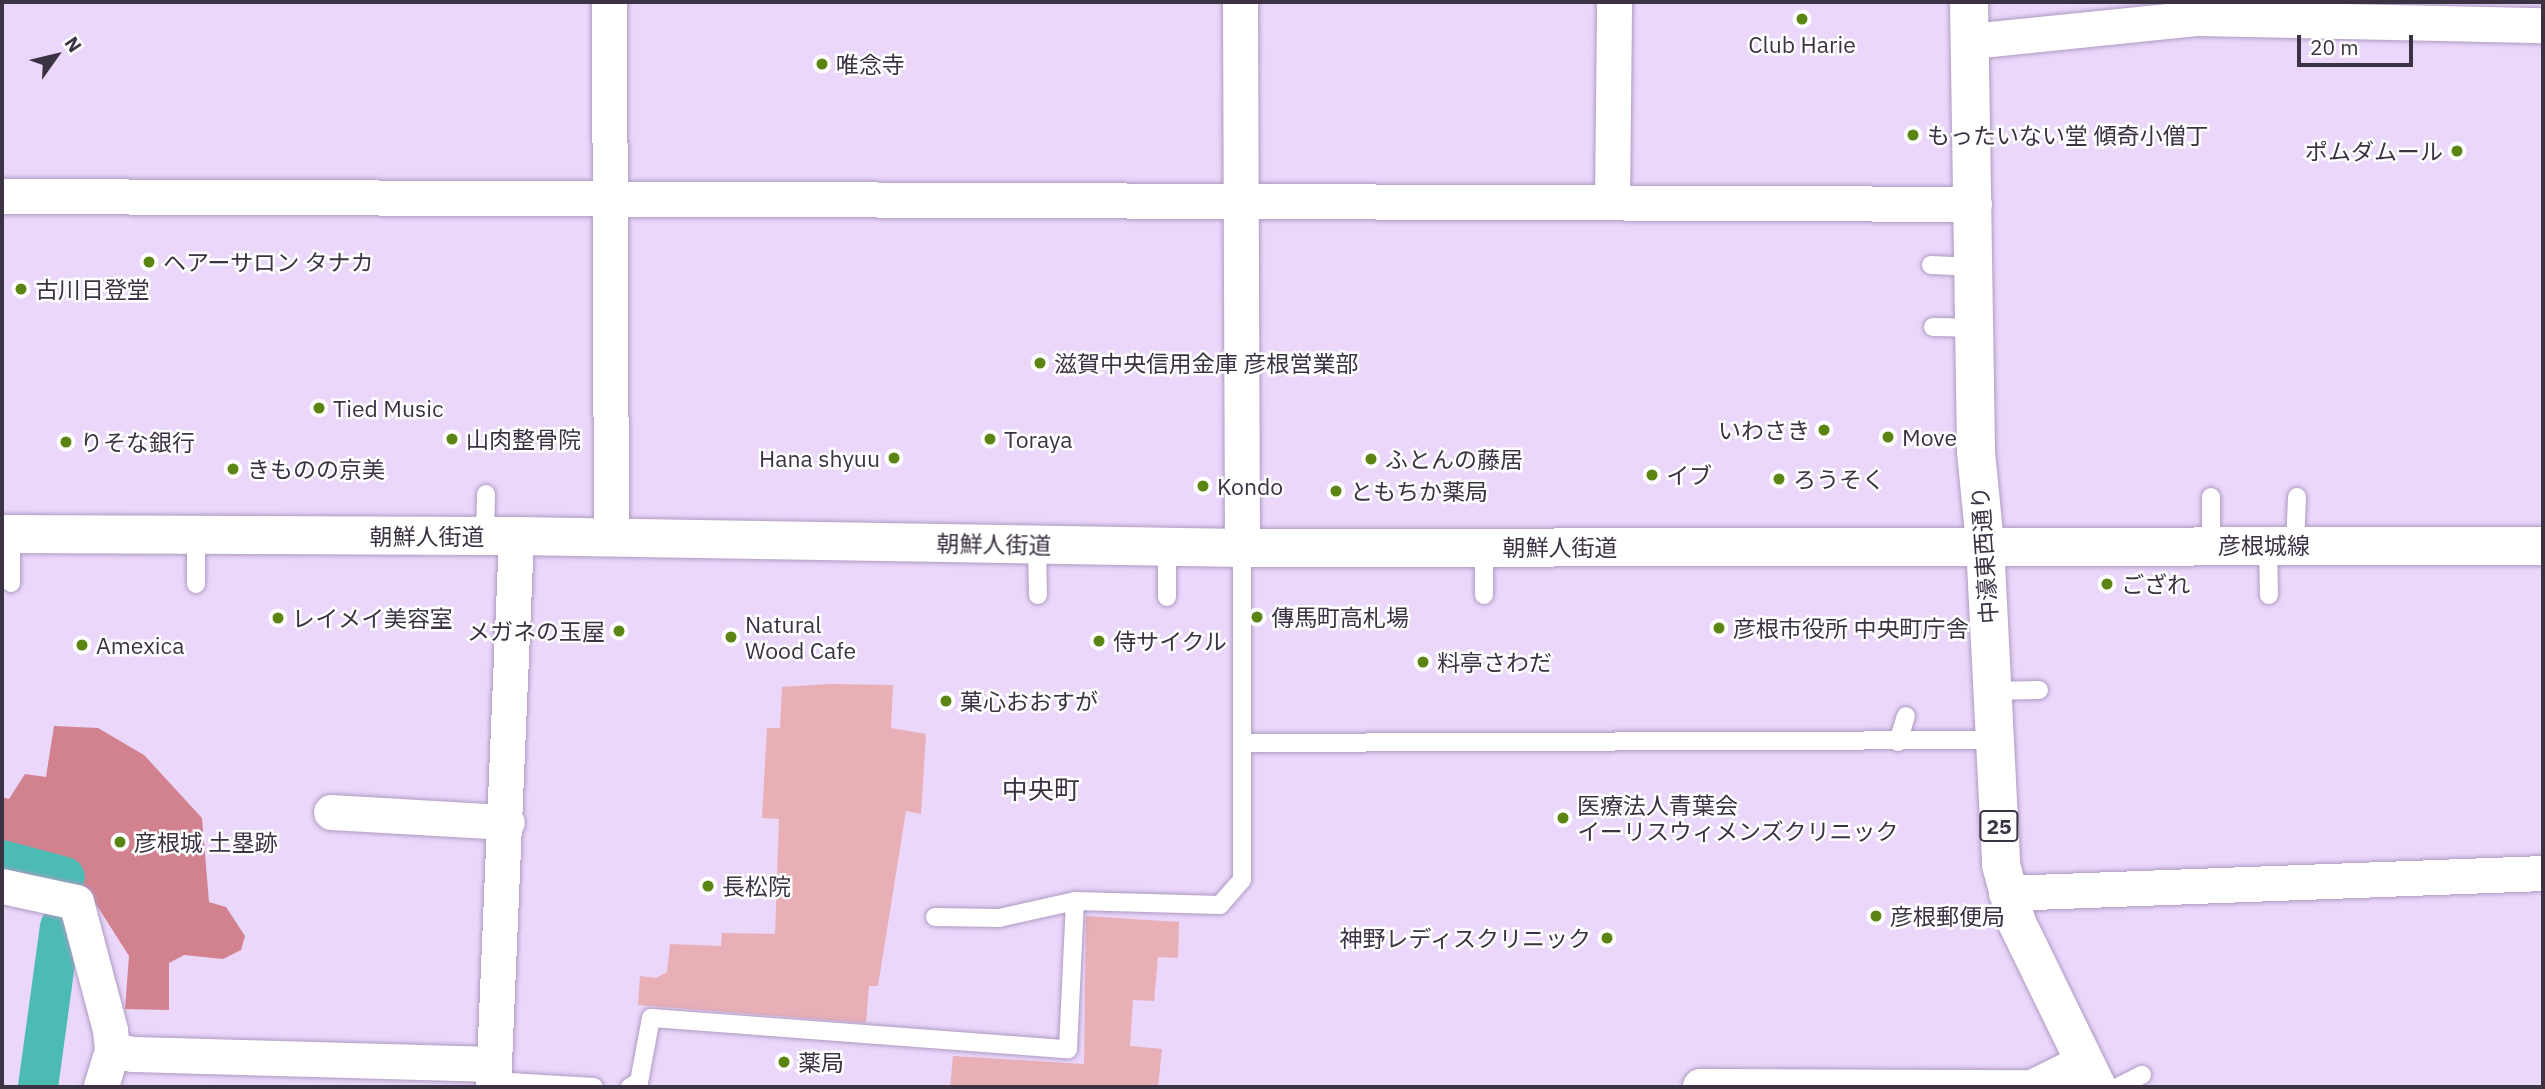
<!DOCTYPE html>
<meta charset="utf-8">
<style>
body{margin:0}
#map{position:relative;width:2545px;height:1089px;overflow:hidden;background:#ead7fa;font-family:"IBM Plex Sans","Noto Sans JP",sans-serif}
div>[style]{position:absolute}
.green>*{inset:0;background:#e9afb7}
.forest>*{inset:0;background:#d2818e}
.canal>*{height:40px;margin:-20px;padding:0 20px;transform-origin:20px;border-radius:20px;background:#4bbbb4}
.roads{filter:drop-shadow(0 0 2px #af9ac2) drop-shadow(0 0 2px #af9ac2)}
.lane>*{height:18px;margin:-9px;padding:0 9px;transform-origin:9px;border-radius:9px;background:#fff}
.street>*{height:35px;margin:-17.5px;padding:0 17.5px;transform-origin:17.5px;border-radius:17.5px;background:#fff}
.secondary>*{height:38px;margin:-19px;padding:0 19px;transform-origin:19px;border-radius:19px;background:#fff}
.primary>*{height:38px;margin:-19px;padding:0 19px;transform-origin:19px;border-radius:19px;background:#fff}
.dots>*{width:19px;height:19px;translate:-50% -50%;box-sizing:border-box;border:4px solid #fff;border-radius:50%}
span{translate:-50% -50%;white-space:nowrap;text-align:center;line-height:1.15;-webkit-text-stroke:5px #fff;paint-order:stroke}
.shield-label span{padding:2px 5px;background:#fff;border:2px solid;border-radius:5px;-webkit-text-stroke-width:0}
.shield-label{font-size:21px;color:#3b3243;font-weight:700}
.poi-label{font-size:23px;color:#3b3243}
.left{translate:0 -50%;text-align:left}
.right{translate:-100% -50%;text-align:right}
.street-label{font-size:23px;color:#3b3243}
.quarter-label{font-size:26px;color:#3b3243}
.frame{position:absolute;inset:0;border:4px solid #3b3243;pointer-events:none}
.north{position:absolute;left:21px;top:21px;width:70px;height:70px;-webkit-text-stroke:5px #fff;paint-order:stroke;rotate:56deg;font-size:19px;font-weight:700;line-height:28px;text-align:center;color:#3b3243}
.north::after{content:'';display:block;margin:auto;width:24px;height:32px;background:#3b3243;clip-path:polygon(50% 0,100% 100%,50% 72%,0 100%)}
.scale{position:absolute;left:2297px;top:35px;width:116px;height:32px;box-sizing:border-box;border:4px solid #3b3243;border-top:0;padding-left:9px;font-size:21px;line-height:24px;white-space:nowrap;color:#3b3243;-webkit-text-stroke:5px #fff;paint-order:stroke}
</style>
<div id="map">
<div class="green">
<i style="clip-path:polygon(830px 684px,893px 685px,891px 728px,926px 734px,921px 814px,906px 811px,878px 986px,869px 986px,866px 1023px,638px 1005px,640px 976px,656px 978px,667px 972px,670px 944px,721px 946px,722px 933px,775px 934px,779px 819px,762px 818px,767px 728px,780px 728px,782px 687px)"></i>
<i style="clip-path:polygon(1086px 916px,1179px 922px,1178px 958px,1158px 957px,1154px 1001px,1133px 1000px,1130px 1046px,1162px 1049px,1158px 1087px,950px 1087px,953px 1056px,1084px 1064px)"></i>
</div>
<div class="forest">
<i style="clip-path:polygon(54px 726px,98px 728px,144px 755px,202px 818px,209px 902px,226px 907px,245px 936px,241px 950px,223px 959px,184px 955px,169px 963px,169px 1010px,125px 1009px,129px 956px,87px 890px,68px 872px,2px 852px,2px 797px,9px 799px,25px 774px,46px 777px)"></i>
</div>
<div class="canal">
<i style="left:2px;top:860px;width:65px;rotate:15.1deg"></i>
<i style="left:38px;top:1087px;width:162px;rotate:-82.2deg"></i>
</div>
<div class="roads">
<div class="lane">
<i style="left:1931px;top:265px;width:45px;rotate:2.5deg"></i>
<i style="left:1933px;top:327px;width:39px;rotate:1deg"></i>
<i style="left:2211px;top:497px;width:48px;rotate:90deg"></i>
<i style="left:11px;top:534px;width:49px;rotate:90deg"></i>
<i style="left:196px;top:535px;width:49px;rotate:90deg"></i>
<i style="left:485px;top:536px;width:42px;rotate:-88.6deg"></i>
<i style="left:1037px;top:545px;width:50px;rotate:88.9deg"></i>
<i style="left:2268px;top:545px;width:50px;rotate:88.9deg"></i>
<i style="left:2295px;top:545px;width:48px;rotate:-87.6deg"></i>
<i style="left:1484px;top:547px;width:48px;rotate:90deg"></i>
<i style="left:1167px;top:597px;width:50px;rotate:-90deg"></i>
<i style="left:1992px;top:691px;width:47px;rotate:-1.2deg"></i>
<i style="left:1898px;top:742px;width:27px;rotate:-73deg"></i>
<i style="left:1242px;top:743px;width:752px;rotate:-0.23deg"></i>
<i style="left:935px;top:917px;width:64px;rotate:0.9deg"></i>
<i style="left:999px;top:918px;width:78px;rotate:-12.6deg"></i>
<i style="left:1075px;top:901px;width:145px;rotate:1.6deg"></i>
<i style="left:1220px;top:905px;width:33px;rotate:-49deg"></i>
<i style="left:1242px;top:880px;width:332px;rotate:-90deg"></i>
<i style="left:493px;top:1081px;width:101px;rotate:3.4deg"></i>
<i style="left:630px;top:1087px;width:10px;rotate:-29deg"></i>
<i style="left:639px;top:1082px;width:65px;rotate:-79.4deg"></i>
<i style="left:651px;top:1018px;width:418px;rotate:4.3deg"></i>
<i style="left:1068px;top:1049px;width:148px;rotate:-87.3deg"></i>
<i style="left:2118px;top:1087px;width:27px;rotate:-27deg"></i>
</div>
<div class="street">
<i style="left:609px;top:2px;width:536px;rotate:89.79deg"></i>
<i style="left:1240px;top:2px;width:546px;rotate:89.79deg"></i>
<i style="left:1971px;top:41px;width:228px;rotate:-5.8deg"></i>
<i style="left:2198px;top:18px;width:345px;rotate:1.2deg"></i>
<i style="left:2px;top:196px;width:1972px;rotate:0.23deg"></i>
<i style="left:1612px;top:202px;width:200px;rotate:-89.4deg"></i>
<i style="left:331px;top:812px;width:176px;rotate:3.3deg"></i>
<i style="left:2px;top:886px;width:76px;rotate:12.2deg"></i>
<i style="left:76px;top:902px;width:132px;rotate:75.1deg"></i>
<i style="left:110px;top:1030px;width:20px;rotate:84deg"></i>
<i style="left:112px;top:1050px;width:39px;rotate:107deg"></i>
<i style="left:2006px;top:893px;width:537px;rotate:-2.13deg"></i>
<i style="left:112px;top:1050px;width:21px;rotate:11deg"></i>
<i style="left:133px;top:1054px;width:361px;rotate:1.6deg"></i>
<i style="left:1700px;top:1086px;width:332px;rotate:0.2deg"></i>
<i style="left:2032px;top:1087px;width:58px;rotate:-26.6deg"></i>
<i style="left:493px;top:1087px;width:551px;rotate:-87.61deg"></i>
</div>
<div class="secondary">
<i style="left:2px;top:534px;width:514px;rotate:0.22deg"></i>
<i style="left:516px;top:536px;width:726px;rotate:0.95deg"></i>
<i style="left:1242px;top:548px;width:1301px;rotate:-0.09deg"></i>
</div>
<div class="primary">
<i style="left:1969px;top:2px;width:450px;rotate:89.1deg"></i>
<i style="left:1976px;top:452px;width:92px;rotate:84.4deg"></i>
<i style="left:1985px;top:544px;width:321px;rotate:87.1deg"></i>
<i style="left:2001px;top:865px;width:60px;rotate:74.6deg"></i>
<i style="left:2017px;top:923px;width:182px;rotate:64deg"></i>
</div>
</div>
<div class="dots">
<i style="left:1802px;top:19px;background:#5a8512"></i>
<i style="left:822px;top:64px;background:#5a8512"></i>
<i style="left:1913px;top:135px;background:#5a8512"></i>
<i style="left:2457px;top:151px;background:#5a8512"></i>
<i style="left:149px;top:262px;background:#5a8512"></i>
<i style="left:21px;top:289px;background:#5a8512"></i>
<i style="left:1040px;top:363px;background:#5a8512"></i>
<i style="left:319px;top:408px;background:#5a8512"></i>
<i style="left:1824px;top:430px;background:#5a8512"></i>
<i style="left:1888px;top:437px;background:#5a8512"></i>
<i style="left:452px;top:439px;background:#5a8512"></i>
<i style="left:990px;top:439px;background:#5a8512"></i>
<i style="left:66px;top:442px;background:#5a8512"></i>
<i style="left:894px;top:458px;background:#5a8512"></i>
<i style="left:1371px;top:459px;background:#5a8512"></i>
<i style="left:233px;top:469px;background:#5a8512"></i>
<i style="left:1652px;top:475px;background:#5a8512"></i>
<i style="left:1779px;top:479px;background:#5a8512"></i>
<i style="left:1203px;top:486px;background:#5a8512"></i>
<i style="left:1336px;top:491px;background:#5a8512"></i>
<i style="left:2107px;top:584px;background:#5a8512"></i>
<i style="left:1257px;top:617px;background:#5a8512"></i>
<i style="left:278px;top:618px;background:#5a8512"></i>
<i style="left:1719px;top:628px;background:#5a8512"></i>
<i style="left:619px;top:631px;background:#5a8512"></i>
<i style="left:731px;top:637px;background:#5a8512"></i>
<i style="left:1099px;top:641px;background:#5a8512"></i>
<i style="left:82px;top:645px;background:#5a8512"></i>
<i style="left:1423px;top:662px;background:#5a8512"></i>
<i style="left:946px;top:701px;background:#5a8512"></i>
<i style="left:1563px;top:818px;background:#5a8512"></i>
<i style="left:120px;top:842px;background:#5a8512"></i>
<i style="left:708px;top:886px;background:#5a8512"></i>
<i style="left:1876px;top:916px;background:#5a8512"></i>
<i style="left:1607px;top:938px;background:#5a8512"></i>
<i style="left:784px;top:1062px;background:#5a8512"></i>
</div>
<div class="shield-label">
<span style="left:1999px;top:826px">25</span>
</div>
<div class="poi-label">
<span style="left:1802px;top:44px">Club Harie</span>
<span class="left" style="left:836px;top:64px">唯念寺</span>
<span class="left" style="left:1927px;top:135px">もったいない堂 傾奇小僧丁</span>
<span class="right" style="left:2443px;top:151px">ポムダムール</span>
<span class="left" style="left:163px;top:262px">ヘアーサロン タナカ</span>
<span class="left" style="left:35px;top:289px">古川日登堂</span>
<span class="left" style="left:1054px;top:363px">滋賀中央信用金庫 彦根営業部</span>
<span class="left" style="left:333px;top:408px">Tied Music</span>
<span class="right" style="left:1810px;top:430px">いわさき</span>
<span class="left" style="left:1902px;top:437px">Move</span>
<span class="left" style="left:466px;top:439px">山肉整骨院</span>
<span class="left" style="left:1004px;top:439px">Toraya</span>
<span class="left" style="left:80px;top:442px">りそな銀行</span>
<span class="right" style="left:880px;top:458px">Hana shyuu</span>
<span class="left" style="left:1385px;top:459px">ふとんの藤居</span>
<span class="left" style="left:247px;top:469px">きものの京美</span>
<span class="left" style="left:1666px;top:475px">イブ</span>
<span class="left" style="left:1793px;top:479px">ろうそく</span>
<span class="left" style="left:1217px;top:486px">Kondo</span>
<span class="left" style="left:1350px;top:491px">ともちか薬局</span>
<span class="left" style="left:2121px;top:584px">ござれ</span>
<span class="left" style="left:1271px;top:617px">傳馬町高札場</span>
<span class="left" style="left:292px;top:618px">レイメイ美容室</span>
<span class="left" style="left:745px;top:637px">Natural<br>Wood Cafe</span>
<span class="left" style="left:1733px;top:628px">彦根市役所 中央町庁舎</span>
<span class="right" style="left:605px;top:631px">メガネの玉屋</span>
<span class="left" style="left:1113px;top:641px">侍サイクル</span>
<span class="left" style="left:96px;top:645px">Amexica</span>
<span class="left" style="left:1437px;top:662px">料亭さわだ</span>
<span class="left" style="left:960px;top:701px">菓心おおすが</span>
<span class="left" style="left:1577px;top:818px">医療法人青葉会<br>イーリスウィメンズクリニック</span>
<span class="left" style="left:134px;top:842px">彦根城 土塁跡</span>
<span class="left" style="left:722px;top:886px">長松院</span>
<span class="left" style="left:1890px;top:916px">彦根郵便局</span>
<span class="right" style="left:1591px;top:938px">神野レディスクリニック</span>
<span class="left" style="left:798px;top:1062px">薬局</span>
</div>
<div class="street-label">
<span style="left:427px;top:536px">朝鮮人街道</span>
<span style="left:994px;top:544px;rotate:1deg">朝鮮人街道</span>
<span style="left:2264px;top:545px">彦根城線</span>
<span style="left:1560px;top:547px">朝鮮人街道</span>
<span style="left:1984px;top:555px;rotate:-94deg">中濠東西通り</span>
</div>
<div class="quarter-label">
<span style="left:1041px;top:790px">中央町</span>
</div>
<div class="frame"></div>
<div class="north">N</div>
<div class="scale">20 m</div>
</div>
